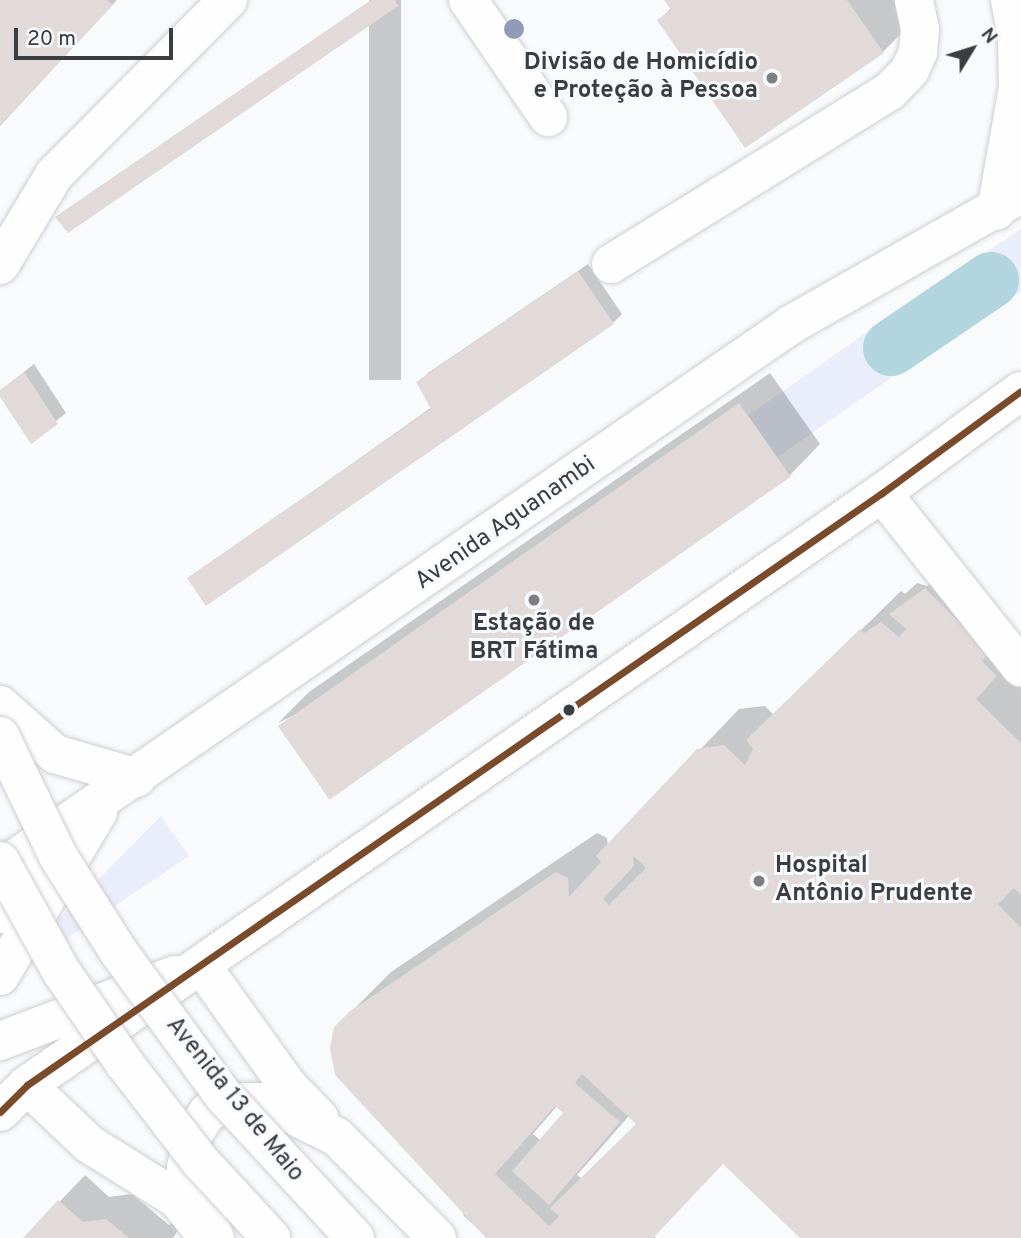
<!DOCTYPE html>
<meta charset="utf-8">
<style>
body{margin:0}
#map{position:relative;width:1021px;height:1238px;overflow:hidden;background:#f8fafc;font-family:Overpass,sans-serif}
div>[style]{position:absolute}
.green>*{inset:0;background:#e9eefa;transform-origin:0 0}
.shadow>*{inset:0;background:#0003;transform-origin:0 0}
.canal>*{height:56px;margin:-28px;padding:0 28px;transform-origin:28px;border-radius:28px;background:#b2d5df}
.building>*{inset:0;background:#e1dad8;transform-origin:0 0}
.roads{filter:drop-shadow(0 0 2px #cdced1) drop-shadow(0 0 2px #cdced1)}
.minor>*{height:38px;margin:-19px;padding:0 19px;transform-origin:19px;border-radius:19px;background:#fefeff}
.major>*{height:38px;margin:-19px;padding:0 19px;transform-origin:19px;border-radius:19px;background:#fefeff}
.bridges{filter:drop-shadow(0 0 2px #cdced1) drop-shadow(0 0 2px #cdced1)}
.major-bridge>*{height:38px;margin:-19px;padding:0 19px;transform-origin:19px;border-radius:19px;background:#fefeff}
.bus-1>*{height:7px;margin:-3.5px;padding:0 3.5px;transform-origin:3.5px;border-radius:3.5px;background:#7a4b2a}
.trees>*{width:20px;height:20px;margin:-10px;border-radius:50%;background:#919bb7}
.dots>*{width:19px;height:19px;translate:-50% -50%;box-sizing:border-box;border:4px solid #f6f9fe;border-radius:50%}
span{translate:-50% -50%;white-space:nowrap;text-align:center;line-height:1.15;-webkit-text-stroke:6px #f6f9fe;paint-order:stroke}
.poi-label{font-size:24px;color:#3b3d40;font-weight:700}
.right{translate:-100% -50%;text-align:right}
.left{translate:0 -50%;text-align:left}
.street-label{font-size:24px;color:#3b3d40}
.north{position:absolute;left:937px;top:14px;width:70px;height:70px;-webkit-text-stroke:5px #f6f9fe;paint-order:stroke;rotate:52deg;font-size:19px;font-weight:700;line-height:28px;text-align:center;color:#3b3d40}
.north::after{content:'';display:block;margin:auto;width:24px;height:32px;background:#3b3d40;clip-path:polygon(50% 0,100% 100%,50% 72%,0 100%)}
.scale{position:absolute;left:14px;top:28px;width:159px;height:32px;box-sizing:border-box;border:4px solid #3b3d40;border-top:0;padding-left:9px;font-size:21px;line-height:24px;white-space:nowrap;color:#3b3d40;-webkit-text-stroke:5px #f6f9fe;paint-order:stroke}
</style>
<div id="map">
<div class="green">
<i style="clip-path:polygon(1021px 229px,1021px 291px,1005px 302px,976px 259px)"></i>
<i style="left:876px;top:326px;width:51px;height:156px;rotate:55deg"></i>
<i style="clip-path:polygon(161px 816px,189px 856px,0 983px,0 979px)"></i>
</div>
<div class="shadow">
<i style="clip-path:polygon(0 0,117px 0,0 126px)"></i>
<i style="left:369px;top:0;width:32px;height:380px"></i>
<i style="clip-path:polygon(666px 0,909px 0,919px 15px,883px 52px,659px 20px,671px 8px)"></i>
<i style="clip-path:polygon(588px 264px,622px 314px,613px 323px,189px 579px,432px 407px,419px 383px,428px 373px)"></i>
<i style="clip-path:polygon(34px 364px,66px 413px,31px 441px,0 391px)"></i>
<i style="clip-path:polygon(770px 373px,820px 444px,790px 475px,278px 723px,309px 692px)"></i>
<i style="clip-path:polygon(evenodd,935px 580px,1021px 665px,1021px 1238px,803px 1238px,724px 1161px,653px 1235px,656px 1238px,488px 1238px,463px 1215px,467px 1210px,350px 1013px,391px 972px,597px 833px,607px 838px,608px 846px,739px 709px,765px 706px,774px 715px,901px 591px,905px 594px,917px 583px,927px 586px,935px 580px,557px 1106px,565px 1113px,541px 1141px,533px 1134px,557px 1106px,935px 580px,629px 1116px,638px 1124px,582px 1179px,577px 1175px,629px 1116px)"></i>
<i style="clip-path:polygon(85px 1175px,109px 1197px,132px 1194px,169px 1225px,177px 1218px,182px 1223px,173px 1238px,25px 1238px)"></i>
</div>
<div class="canal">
<i style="left:891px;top:348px;width:121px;rotate:-34.2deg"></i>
</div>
<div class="building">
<i style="clip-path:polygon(0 0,107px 0,113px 5px,0 125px)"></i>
<i style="clip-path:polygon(371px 0,395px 0,398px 6px,68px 233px,55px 217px)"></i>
<i style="clip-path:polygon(664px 0,847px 0,884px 53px,745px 148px,657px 20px,671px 10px)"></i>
<i style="clip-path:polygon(578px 271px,614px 324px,206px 606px,187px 578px,431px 409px,416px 382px)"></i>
<i style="clip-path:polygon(24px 372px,58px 424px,31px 444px,0 397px,0 390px)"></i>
<i style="left:739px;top:403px;width:90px;height:563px;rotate:55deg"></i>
<i style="clip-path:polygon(evenodd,925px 588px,990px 653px,982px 661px,997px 676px,976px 699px,1021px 743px,1021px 895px,1014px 888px,998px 904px,1021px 928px,1021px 1238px,800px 1238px,723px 1164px,653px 1238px,486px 1238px,335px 1075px,330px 1048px,334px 1027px,349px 1012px,556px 872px,568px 878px,569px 897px,601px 862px,596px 856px,697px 749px,724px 745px,745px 765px,753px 749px,746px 740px,860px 629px,864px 633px,881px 622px,899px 637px,906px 629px,889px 614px,925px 588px,633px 855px,646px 868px,609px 905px,603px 899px,634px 866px,633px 855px,925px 588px,582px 1074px,636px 1124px,550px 1208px,559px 1216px,549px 1226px,495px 1174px,555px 1106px,563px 1113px,512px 1171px,549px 1205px,620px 1122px,575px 1083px,582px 1074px)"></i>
<i style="clip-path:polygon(58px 1200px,83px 1222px,106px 1219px,129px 1238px,23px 1238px)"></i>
</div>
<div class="roads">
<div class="minor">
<i style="left:468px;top:0;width:142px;rotate:55.6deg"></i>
<i style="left:611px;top:264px;width:328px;rotate:-31.8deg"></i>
<i style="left:890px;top:91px;width:29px;rotate:-46deg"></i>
<i style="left:910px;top:70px;width:20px;rotate:-66deg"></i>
<i style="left:918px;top:52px;width:23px;rotate:-85deg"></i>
<i style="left:920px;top:29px;width:30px;rotate:-102deg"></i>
<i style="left:882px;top:493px;width:223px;rotate:51.5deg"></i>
<i style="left:0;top:976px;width:191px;rotate:-59.1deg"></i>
<i style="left:0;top:1041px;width:187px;rotate:-20.7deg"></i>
</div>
<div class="major">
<i style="left:996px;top:211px;width:125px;rotate:-79.9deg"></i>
<i style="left:1018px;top:88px;width:52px;rotate:-91.1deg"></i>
<i style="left:1017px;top:36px;width:37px;rotate:-101deg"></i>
<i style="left:0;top:265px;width:105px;rotate:-59deg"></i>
<i style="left:54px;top:175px;width:247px;rotate:-45.2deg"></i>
<i style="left:0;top:705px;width:74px;rotate:41.7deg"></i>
<i style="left:55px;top:754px;width:85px;rotate:16.3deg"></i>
<i style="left:0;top:869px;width:961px;rotate:-34.53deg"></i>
<i style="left:792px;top:324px;width:263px;rotate:-29.6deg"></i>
<i style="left:0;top:914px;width:58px;rotate:-46.4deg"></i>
<i style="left:201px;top:965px;width:149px;rotate:54.3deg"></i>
<i style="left:288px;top:1086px;width:45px;rotate:45.9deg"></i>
<i style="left:27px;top:1085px;width:86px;rotate:43.6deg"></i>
<i style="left:89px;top:1144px;width:104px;rotate:32deg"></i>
<i style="left:177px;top:1199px;width:40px;rotate:51deg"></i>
<i style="left:0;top:1112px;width:38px;rotate:-45deg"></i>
<i style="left:27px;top:1085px;width:1040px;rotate:-34.7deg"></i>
<i style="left:882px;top:493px;width:172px;rotate:-36.3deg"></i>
<i style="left:215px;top:1238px;width:76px;rotate:-112.5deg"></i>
<i style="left:186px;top:1168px;width:34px;rotate:-78deg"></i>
<i style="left:193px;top:1135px;width:27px;rotate:-57deg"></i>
<i style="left:208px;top:1112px;width:23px;rotate:-25deg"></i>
<i style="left:229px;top:1102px;width:37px"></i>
<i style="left:266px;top:1102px;width:79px;rotate:26.2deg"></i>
<i style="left:337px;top:1137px;width:142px;rotate:45.3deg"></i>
</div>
</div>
<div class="bridges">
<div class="major-bridge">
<i style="left:0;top:736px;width:133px;rotate:64.2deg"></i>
<i style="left:58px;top:856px;width:112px;rotate:57.7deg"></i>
<i style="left:118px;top:951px;width:178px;rotate:53.9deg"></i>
<i style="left:223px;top:1095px;width:195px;rotate:47.3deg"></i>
<i style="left:0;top:861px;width:126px;rotate:61deg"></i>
<i style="left:61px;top:971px;width:113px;rotate:55.5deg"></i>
<i style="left:125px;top:1064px;width:123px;rotate:52.3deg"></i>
<i style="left:200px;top:1161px;width:105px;rotate:47.3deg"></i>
</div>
</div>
<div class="bus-1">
<i style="left:0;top:1112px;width:38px;rotate:-45deg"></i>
<i style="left:27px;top:1085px;width:1040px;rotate:-34.7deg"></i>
<i style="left:882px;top:493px;width:172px;rotate:-36.3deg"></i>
</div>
<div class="trees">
<i style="left:514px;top:29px"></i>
</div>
<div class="dots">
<i style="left:772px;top:78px;background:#7d7f82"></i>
<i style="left:534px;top:600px;background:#7d7f82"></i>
<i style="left:569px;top:710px;background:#3b3d40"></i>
<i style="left:759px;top:881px;background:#7d7f82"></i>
</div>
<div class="poi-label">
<span class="right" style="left:758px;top:78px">Divisão de Homicídio<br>e Proteção à Pessoa</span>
<span style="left:534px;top:639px">Estação de<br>BRT Fátima</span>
<span class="left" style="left:775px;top:881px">Hospital<br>Antônio Prudente</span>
</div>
<div class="street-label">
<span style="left:506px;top:524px;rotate:-35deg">Avenida Aguanambi</span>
<span style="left:234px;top:1100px;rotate:51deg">Avenida 13 de Maio</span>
</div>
<div class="north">N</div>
<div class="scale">20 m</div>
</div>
